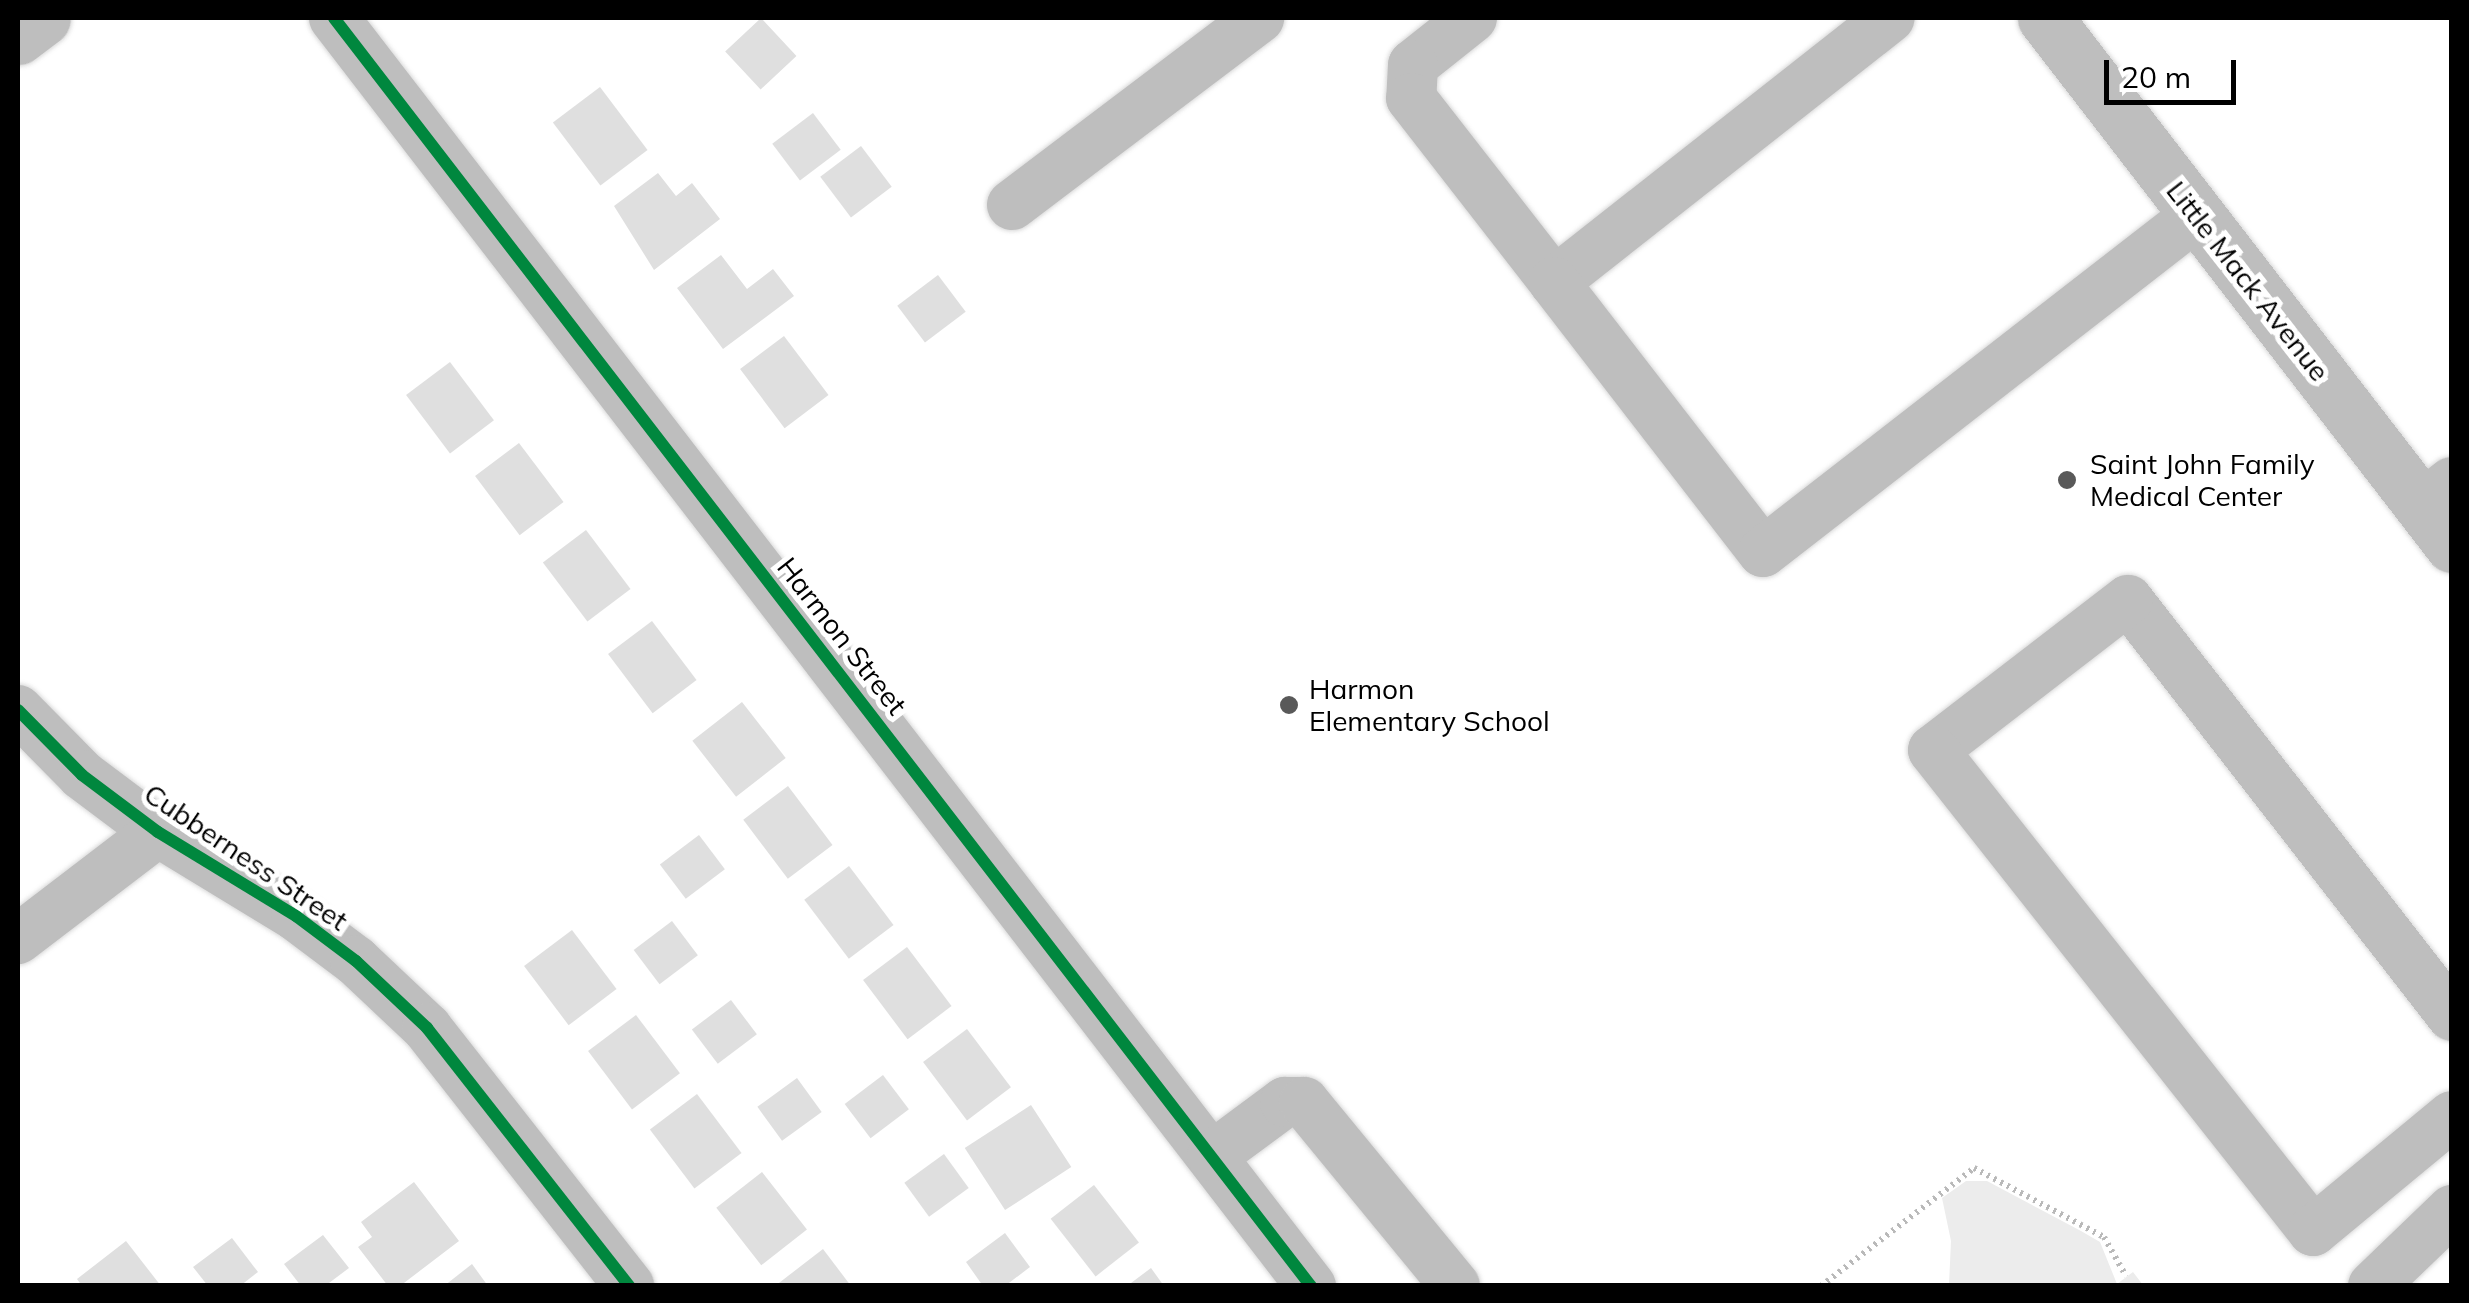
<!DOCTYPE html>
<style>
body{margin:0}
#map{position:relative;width:2469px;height:1303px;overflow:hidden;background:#fff;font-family:Mulish,sans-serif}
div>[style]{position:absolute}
.green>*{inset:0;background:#ececec}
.building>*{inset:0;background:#dfdfdf;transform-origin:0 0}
.path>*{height:6px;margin-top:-3px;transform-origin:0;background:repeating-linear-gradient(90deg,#b9b9b9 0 2.5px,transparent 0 7.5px)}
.roads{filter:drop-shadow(0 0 2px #dbdbdb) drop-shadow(0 0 2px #dbdbdb)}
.minor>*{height:50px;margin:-25px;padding:0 25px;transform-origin:25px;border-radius:25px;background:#bebebe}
.major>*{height:55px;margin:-27.5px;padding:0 27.5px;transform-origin:27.5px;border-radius:27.5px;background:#bebebe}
.cycleway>*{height:12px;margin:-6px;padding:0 6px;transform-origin:6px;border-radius:6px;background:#00873e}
.dots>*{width:28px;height:28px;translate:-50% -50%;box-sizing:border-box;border:5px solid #fff;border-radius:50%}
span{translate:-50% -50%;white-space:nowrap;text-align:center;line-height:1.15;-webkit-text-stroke:10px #fff;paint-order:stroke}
.street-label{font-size:28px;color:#000}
.poi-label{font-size:28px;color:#000}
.left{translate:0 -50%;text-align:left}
.frame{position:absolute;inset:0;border:20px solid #000;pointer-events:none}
.scale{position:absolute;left:2104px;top:60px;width:132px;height:45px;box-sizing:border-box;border:5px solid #000;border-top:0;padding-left:12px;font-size:30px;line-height:35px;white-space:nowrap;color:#000;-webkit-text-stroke:8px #fff;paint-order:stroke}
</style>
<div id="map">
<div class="green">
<i style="clip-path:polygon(1966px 1181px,1987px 1181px,2081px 1231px,2100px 1242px,2117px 1284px,2133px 1272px,2143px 1285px,1949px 1285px,1951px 1241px,1942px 1198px)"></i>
</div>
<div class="building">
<i style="left:761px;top:18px;width:52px;height:49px;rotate:47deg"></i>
<i style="left:600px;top:87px;width:79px;height:59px;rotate:53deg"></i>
<i style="left:813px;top:113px;width:46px;height:51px;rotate:53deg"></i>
<i style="left:861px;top:146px;width:51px;height:51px;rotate:53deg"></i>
<i style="clip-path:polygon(658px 173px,676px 196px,692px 183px,720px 219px,654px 270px,614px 206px)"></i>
<i style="clip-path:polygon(721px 255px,747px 289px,773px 269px,794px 296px,723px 349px,677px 288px)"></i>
<i style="left:938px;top:275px;width:46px;height:51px;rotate:53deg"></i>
<i style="left:784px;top:336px;width:74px;height:55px;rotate:53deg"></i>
<i style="left:450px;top:362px;width:73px;height:55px;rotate:53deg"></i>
<i style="left:519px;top:443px;width:74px;height:55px;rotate:53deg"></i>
<i style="left:586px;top:530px;width:74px;height:54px;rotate:53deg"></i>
<i style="left:652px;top:621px;width:74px;height:55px;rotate:53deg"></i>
<i style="left:742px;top:702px;width:71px;height:63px;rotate:52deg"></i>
<i style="left:788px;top:786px;width:74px;height:56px;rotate:53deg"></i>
<i style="left:699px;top:835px;width:43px;height:49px;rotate:53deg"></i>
<i style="left:849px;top:866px;width:74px;height:56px;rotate:53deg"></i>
<i style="left:672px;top:921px;width:43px;height:48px;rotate:53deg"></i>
<i style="left:572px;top:930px;width:74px;height:60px;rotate:53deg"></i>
<i style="left:907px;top:947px;width:74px;height:55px;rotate:53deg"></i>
<i style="left:731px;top:1000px;width:43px;height:49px;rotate:53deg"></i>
<i style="left:636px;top:1015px;width:73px;height:60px;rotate:53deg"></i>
<i style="left:967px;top:1029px;width:73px;height:55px;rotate:53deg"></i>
<i style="left:883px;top:1075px;width:43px;height:48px;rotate:53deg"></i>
<i style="left:797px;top:1078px;width:42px;height:49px;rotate:54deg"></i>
<i style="left:697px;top:1094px;width:74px;height:59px;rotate:53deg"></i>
<i style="left:1031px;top:1105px;width:74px;height:79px;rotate:57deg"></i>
<i style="left:944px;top:1154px;width:42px;height:49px;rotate:54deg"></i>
<i style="left:762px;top:1172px;width:73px;height:58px;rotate:52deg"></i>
<i style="clip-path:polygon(414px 1182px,459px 1241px,400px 1286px,388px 1286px,358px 1247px,372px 1237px,361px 1222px)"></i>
<i style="left:1094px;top:1185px;width:73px;height:55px;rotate:52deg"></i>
<i style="clip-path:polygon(1005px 1233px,1030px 1267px,1005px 1286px,983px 1286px,966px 1262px)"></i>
<i style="clip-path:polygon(323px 1235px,349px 1268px,325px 1286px,301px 1286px,284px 1264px)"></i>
<i style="clip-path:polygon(232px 1238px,258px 1272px,240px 1286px,208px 1286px,193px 1267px)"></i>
<i style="clip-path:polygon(126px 1241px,161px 1286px,82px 1286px,77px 1279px)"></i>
<i style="clip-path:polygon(823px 1249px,851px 1286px,775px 1286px)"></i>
<i style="clip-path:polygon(472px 1264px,488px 1286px,444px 1286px)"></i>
<i style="clip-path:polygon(1151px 1268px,1164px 1286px,1127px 1286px)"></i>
</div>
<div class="path">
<i style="left:1821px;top:1286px;width:193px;rotate:-37.6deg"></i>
<i style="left:1974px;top:1168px;width:147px;rotate:28deg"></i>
<i style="left:2104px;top:1237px;width:45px;rotate:60.6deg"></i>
</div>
<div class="roads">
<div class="minor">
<i style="left:334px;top:18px;width:1601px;rotate:52.39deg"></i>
<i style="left:1472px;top:18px;width:75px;rotate:141.5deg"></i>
<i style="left:1413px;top:65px;width:33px;rotate:93deg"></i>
<i style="left:1411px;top:98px;width:233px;rotate:52.1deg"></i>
<i style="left:1554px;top:282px;width:427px;rotate:-38.2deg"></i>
<i style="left:1012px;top:205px;width:310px;rotate:-37.1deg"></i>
<i style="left:1554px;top:282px;width:341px;rotate:52.3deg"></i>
<i style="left:1763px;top:552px;width:549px;rotate:-37.83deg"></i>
<i style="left:2421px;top:506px;width:39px;rotate:-38deg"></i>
<i style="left:18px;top:710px;width:91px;rotate:45.4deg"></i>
<i style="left:82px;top:775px;width:95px;rotate:36.9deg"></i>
<i style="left:158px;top:832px;width:162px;rotate:31.3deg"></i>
<i style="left:296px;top:916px;width:75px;rotate:36.9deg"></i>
<i style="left:356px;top:961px;width:98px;rotate:43.3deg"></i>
<i style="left:427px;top:1028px;width:328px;rotate:51.9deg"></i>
<i style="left:18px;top:939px;width:176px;rotate:-37.4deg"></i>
<i style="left:2452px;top:1016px;width:527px;rotate:-127.91deg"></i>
<i style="left:2128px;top:600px;width:246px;rotate:142.4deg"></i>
<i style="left:1933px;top:750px;width:613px;rotate:51.69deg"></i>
<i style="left:2313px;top:1231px;width:180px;rotate:-39.6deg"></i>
<i style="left:1212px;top:1156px;width:91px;rotate:-36.5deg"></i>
<i style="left:1285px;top:1102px;width:19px"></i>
<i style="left:1304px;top:1102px;width:238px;rotate:50.6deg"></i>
<i style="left:2373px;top:1286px;width:110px;rotate:-43.9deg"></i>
</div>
<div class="major">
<i style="left:2045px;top:18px;width:666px;rotate:52.32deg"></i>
<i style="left:18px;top:37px;width:31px;rotate:-37deg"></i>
</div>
</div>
<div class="cycleway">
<i style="left:334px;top:18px;width:1601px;rotate:52.39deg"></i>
<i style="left:18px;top:710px;width:91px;rotate:45.4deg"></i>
<i style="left:82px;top:775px;width:95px;rotate:36.9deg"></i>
<i style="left:158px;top:832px;width:162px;rotate:31.3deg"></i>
<i style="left:296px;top:916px;width:75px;rotate:36.9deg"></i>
<i style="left:356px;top:961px;width:98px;rotate:43.3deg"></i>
<i style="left:427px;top:1028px;width:328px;rotate:51.9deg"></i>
</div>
<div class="dots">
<i style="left:2067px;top:480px;background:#595959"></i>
<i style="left:1289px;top:705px;background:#595959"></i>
</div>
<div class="street-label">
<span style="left:2248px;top:281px;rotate:52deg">Little Mack Avenue</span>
<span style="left:842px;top:636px;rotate:52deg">Harmon Street</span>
<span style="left:246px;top:857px;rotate:34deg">Cubberness Street</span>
</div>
<div class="poi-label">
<span class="left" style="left:2090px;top:480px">Saint John Family<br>Medical Center</span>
<span class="left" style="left:1309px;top:705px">Harmon<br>Elementary School</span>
</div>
<div class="frame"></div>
<div class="scale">20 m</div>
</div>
